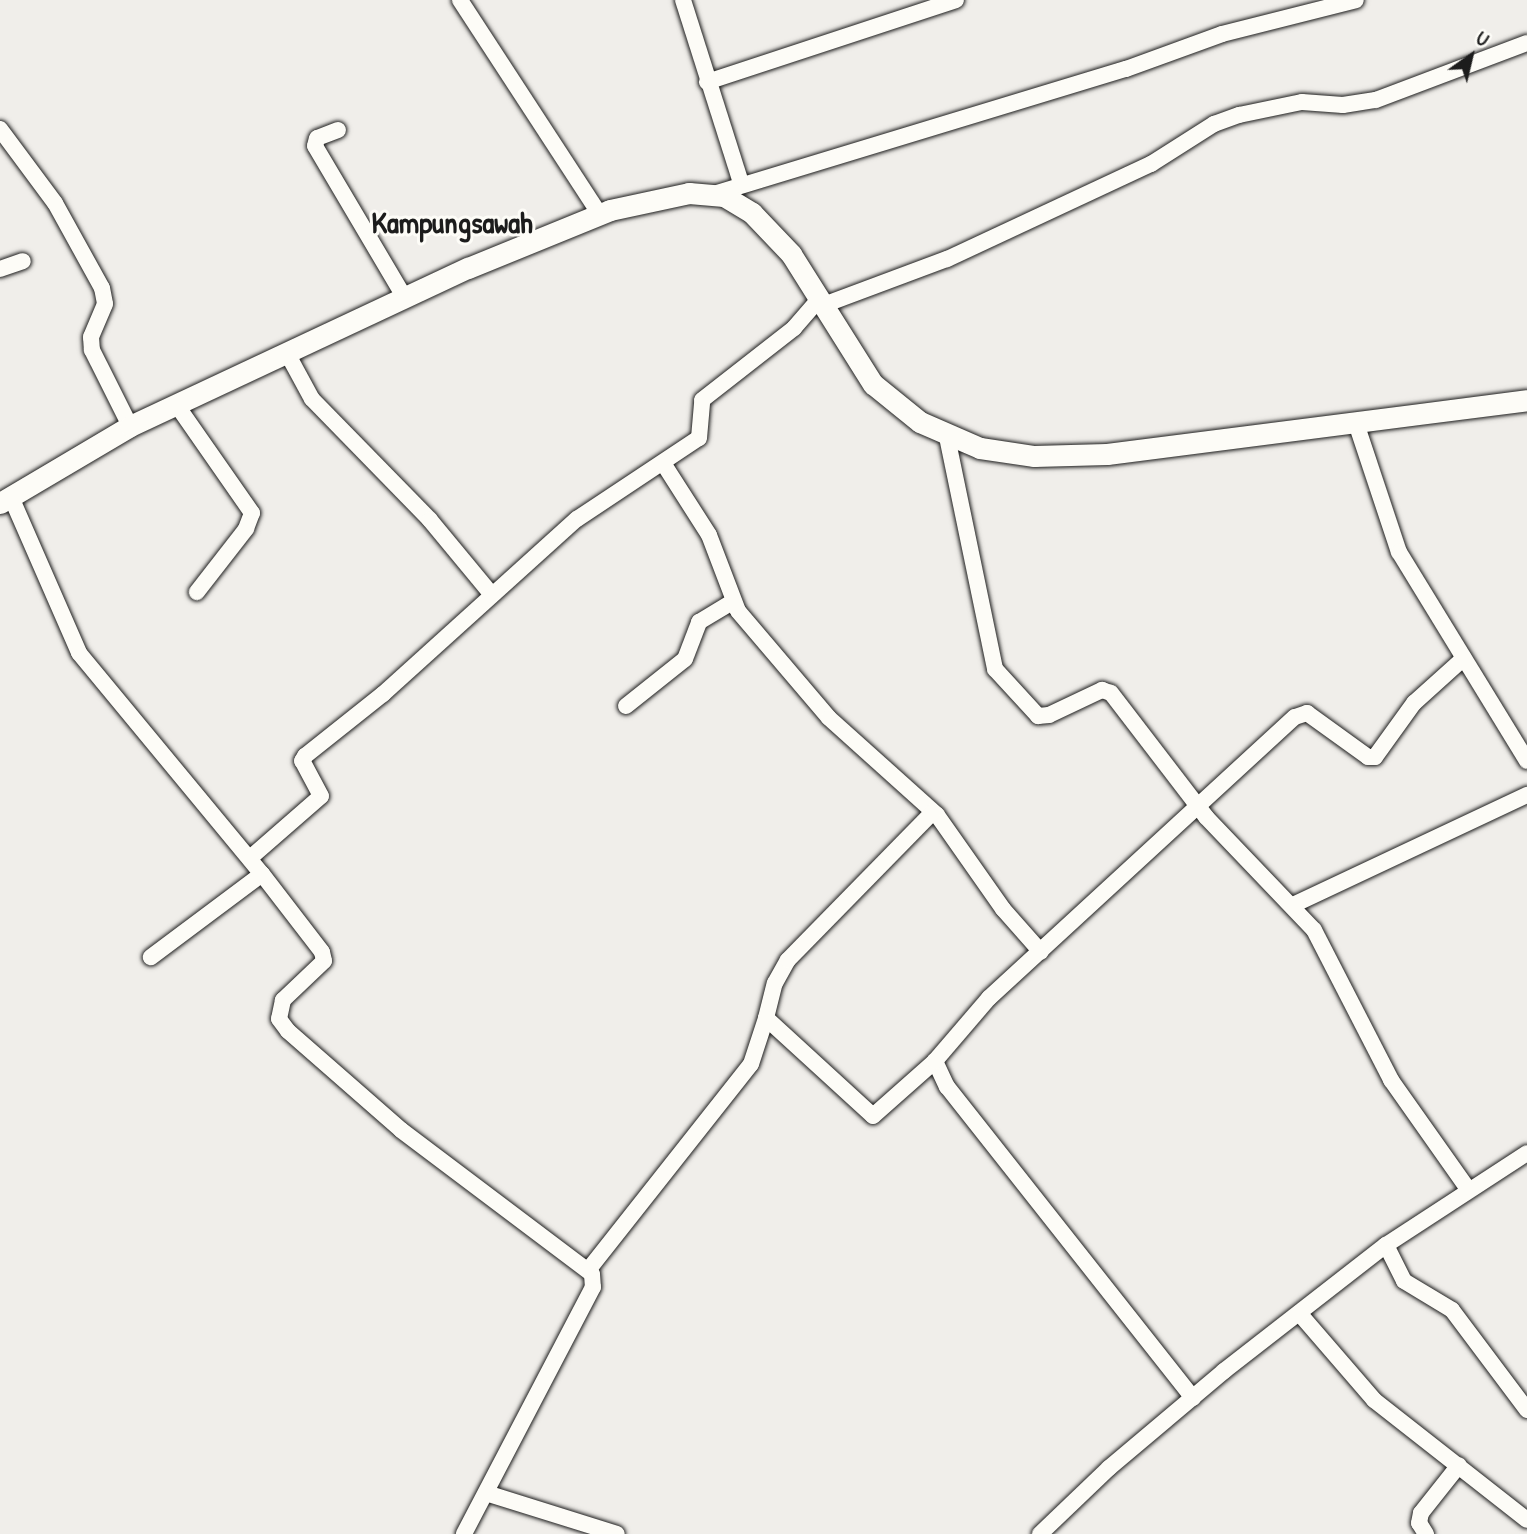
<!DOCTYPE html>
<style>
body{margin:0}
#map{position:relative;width:1527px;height:1534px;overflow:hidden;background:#f0eeea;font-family:"Patrick Hand",sans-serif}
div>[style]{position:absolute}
.roads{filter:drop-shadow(0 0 2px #1c1c1c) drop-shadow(0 0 2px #1c1c1c)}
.minor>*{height:16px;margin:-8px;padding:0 8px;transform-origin:8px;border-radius:8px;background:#fdfcf7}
.tertiary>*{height:21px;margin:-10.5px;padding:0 10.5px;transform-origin:10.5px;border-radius:10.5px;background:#fdfcf7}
span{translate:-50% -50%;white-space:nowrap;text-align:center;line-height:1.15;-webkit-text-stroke:6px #fdfcf7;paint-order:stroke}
.quarter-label{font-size:30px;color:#1c1c1c;font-weight:700}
.north{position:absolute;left:1436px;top:21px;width:70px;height:70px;-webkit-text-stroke:5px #fdfcf7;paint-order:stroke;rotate:34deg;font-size:19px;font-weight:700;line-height:28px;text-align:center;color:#1c1c1c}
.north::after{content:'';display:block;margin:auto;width:24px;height:32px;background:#1c1c1c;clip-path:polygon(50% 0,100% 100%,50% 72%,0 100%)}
</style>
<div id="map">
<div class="roads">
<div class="minor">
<i style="left:460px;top:0;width:257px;rotate:56.9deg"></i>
<i style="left:683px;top:0;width:192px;rotate:72.4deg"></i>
<i style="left:707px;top:82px;width:262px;rotate:-18.2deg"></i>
<i style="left:0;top:129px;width:92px;rotate:53.4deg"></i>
<i style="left:55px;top:203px;width:97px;rotate:61.1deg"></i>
<i style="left:102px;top:288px;width:16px;rotate:79deg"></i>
<i style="left:105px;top:304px;width:36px;rotate:113deg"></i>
<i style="left:91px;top:337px;width:13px;rotate:86deg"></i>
<i style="left:92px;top:350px;width:85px;rotate:63.4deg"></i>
<i style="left:338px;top:130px;width:22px;rotate:159deg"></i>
<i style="left:317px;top:138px;width:8px;rotate:104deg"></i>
<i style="left:315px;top:146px;width:177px;rotate:59.4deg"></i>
<i style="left:714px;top:194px;width:431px;rotate:-16.9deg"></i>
<i style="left:1126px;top:69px;width:102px;rotate:-20deg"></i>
<i style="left:1222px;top:34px;width:138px;rotate:-14.2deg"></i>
<i style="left:0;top:269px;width:24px;rotate:-19deg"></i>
<i style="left:821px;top:306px;width:134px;rotate:-20.5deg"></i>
<i style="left:947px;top:259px;width:225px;rotate:-25deg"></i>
<i style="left:1151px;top:164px;width:75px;rotate:-32.4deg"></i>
<i style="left:1214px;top:124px;width:27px;rotate:-20deg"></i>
<i style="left:1239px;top:115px;width:64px;rotate:-11.7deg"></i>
<i style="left:1302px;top:102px;width:41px;rotate:4.2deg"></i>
<i style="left:1343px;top:105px;width:33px;rotate:-9deg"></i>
<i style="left:1376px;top:100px;width:161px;rotate:-20.7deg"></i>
<i style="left:287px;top:353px;width:52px;rotate:61.5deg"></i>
<i style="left:312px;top:399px;width:169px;rotate:45.7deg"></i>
<i style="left:430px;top:520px;width:97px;rotate:50.4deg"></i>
<i style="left:176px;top:404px;width:133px;rotate:55.1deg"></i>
<i style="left:252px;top:513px;width:17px;rotate:111deg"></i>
<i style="left:246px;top:529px;width:80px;rotate:127.9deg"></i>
<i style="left:1356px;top:423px;width:136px;rotate:71.6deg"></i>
<i style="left:1399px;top:552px;width:245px;rotate:58.5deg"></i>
<i style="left:947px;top:437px;width:237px;rotate:78.3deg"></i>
<i style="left:995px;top:669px;width:64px;rotate:47.5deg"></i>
<i style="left:1038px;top:716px;width:11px;rotate:-5deg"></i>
<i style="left:1049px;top:715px;width:59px;rotate:-25.3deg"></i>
<i style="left:1102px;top:690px;width:9px;rotate:18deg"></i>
<i style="left:1111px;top:693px;width:156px;rotate:52.5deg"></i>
<i style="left:1206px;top:817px;width:156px;rotate:46.3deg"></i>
<i style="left:1314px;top:930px;width:169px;rotate:62.8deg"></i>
<i style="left:1391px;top:1080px;width:133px;rotate:54.8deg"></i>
<i style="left:663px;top:463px;width:85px;rotate:57.4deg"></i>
<i style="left:709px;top:535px;width:81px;rotate:69.1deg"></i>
<i style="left:738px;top:611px;width:140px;rotate:49.6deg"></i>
<i style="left:829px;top:718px;width:145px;rotate:41.9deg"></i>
<i style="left:937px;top:815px;width:115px;rotate:54.9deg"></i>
<i style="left:1003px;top:909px;width:57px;rotate:48.5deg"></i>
<i style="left:11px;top:497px;width:170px;rotate:66.4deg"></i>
<i style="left:79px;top:653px;width:287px;rotate:50.4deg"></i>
<i style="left:262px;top:874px;width:139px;rotate:143.2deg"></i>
<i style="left:626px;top:706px;width:75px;rotate:-38.5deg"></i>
<i style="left:685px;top:659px;width:40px;rotate:-69deg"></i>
<i style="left:699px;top:622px;width:39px;rotate:-31deg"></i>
<i style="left:250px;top:858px;width:94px;rotate:-41.1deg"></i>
<i style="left:321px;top:796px;width:40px;rotate:-118deg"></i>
<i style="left:302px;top:761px;width:6px;rotate:-59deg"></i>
<i style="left:305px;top:756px;width:100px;rotate:-38.5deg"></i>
<i style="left:383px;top:694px;width:261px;rotate:-42.1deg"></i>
<i style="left:577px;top:519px;width:146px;rotate:-33.6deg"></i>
<i style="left:699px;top:438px;width:38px;rotate:-85deg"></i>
<i style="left:702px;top:400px;width:117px;rotate:-38deg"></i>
<i style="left:794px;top:328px;width:37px;rotate:-49deg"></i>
<i style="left:262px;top:874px;width:98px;rotate:52.4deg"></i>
<i style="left:322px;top:952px;width:9px;rotate:77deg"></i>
<i style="left:324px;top:961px;width:57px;rotate:136.4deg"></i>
<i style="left:283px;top:1000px;width:19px;rotate:102deg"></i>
<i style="left:279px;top:1019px;width:15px;rotate:53deg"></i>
<i style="left:288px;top:1031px;width:150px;rotate:41.2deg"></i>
<i style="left:401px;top:1130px;width:239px;rotate:37deg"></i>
<i style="left:592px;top:1274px;width:13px;rotate:86deg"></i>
<i style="left:593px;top:1287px;width:279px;rotate:117.6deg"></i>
<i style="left:1293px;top:905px;width:259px;rotate:-25.2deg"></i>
<i style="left:766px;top:1018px;width:36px;rotate:-76deg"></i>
<i style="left:775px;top:983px;width:26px;rotate:-61deg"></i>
<i style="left:788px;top:960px;width:207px;rotate:-45.6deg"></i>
<i style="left:1386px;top:1245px;width:40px;rotate:63.4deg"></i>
<i style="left:1404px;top:1281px;width:56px;rotate:31.1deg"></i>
<i style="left:1452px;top:1310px;width:125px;rotate:53.1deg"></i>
<i style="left:589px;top:1269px;width:261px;rotate:-51.7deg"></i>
<i style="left:751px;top:1064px;width:48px;rotate:-71.9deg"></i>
<i style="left:766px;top:1018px;width:145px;rotate:42.5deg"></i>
<i style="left:873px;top:1116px;width:83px;rotate:-41.6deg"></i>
<i style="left:1299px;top:1313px;width:115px;rotate:49.2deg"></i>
<i style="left:1374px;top:1400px;width:194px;rotate:38.1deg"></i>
<i style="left:1193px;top:1398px;width:397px;rotate:-128.3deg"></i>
<i style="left:947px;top:1087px;width:29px;rotate:-115deg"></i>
<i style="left:935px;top:1061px;width:83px;rotate:-49.4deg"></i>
<i style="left:989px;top:998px;width:415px;rotate:-42.6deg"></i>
<i style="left:1295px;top:717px;width:13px;rotate:-18deg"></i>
<i style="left:1307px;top:713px;width:75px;rotate:35.8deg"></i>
<i style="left:1368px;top:757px;width:7px"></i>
<i style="left:1375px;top:757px;width:67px;rotate:-54.2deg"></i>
<i style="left:1414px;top:703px;width:67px;rotate:-42deg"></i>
<i style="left:486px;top:1493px;width:137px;rotate:17.4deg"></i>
<i style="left:1040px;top:1534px;width:95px;rotate:-43.7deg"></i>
<i style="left:1109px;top:1468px;width:150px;rotate:-40.1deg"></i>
<i style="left:1224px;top:1371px;width:205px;rotate:-37.9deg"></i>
<i style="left:1386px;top:1245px;width:168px;rotate:-33.1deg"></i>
<i style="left:1426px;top:1534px;width:13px;rotate:-122deg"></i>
<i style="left:1419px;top:1523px;width:10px;rotate:-79deg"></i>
<i style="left:1421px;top:1513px;width:61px;rotate:-51.6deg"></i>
</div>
<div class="tertiary">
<i style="left:0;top:503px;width:151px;rotate:-30.6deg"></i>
<i style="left:130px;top:426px;width:373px;rotate:-25.1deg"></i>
<i style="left:468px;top:268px;width:153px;rotate:-22.2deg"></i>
<i style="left:610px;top:210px;width:81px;rotate:-12.1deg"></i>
<i style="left:689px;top:193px;width:35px;rotate:5deg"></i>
<i style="left:724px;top:196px;width:33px;rotate:31deg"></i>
<i style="left:752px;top:213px;width:57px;rotate:46.4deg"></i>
<i style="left:791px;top:254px;width:154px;rotate:57.8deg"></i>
<i style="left:873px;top:384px;width:60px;rotate:39deg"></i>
<i style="left:920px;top:422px;width:65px;rotate:23.4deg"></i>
<i style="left:980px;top:448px;width:55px;rotate:8.4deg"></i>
<i style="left:1034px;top:456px;width:73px;rotate:-1.6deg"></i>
<i style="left:1107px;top:454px;width:423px;rotate:-7.3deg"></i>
</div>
</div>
<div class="quarter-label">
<span style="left:452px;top:222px">Kampungsawah</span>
</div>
<div class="north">U</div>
</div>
